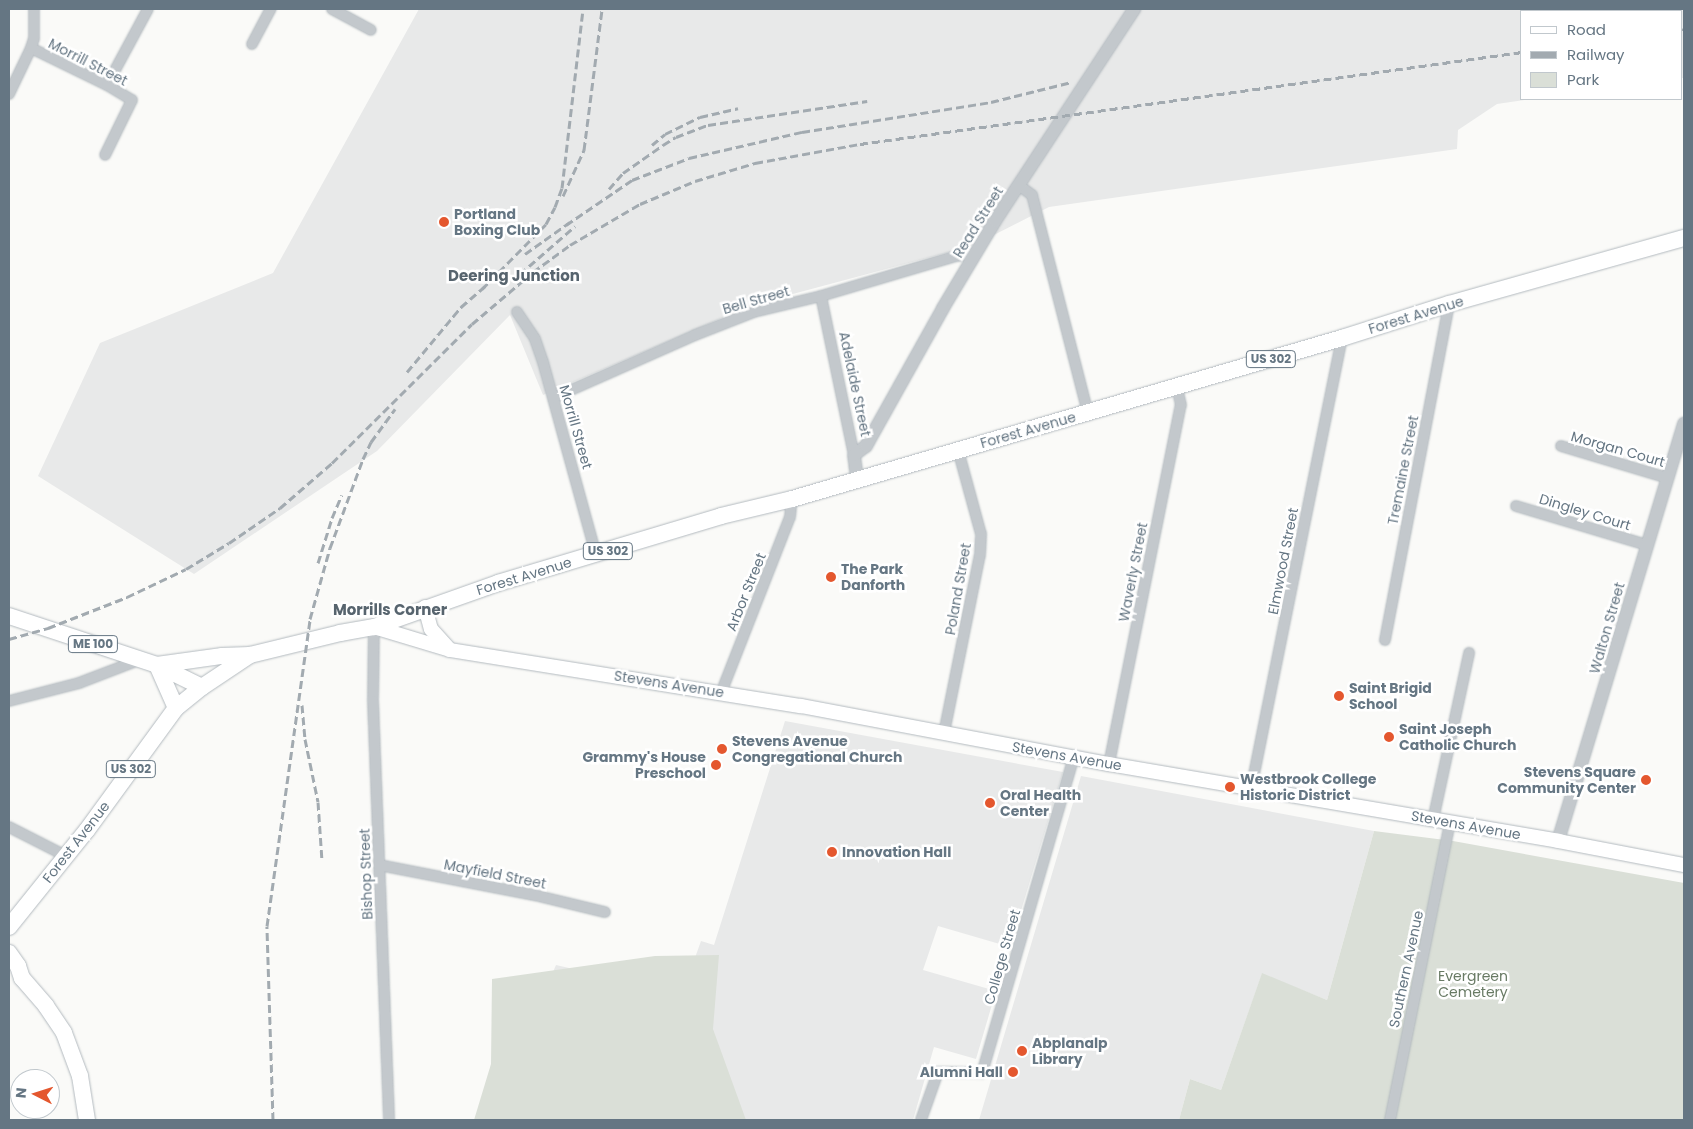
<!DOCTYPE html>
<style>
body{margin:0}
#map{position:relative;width:1693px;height:1129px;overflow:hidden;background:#fafaf8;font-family:Poppins,sans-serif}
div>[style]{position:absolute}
.built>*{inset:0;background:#e8e9e9}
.green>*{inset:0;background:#dadfd7}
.roads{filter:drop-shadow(0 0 1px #b3babf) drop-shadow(0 0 1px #b3babf)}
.minor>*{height:10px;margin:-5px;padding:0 5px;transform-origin:5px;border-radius:5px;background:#c3c8cc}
.tertiary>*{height:12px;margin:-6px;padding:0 6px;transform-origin:6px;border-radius:6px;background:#c3c8cc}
.secondary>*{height:14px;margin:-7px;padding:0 7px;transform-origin:7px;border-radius:7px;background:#fff}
.primary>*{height:16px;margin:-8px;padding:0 8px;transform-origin:8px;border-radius:8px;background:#fff}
.trunk>*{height:16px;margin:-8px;padding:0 8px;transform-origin:8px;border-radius:8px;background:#fff}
.rail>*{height:3px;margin-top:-1.5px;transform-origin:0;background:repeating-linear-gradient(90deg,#a2aab0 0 8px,transparent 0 12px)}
.dots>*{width:14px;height:14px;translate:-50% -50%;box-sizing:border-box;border:2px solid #fff;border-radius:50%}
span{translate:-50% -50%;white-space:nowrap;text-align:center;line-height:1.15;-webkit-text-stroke:5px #fff;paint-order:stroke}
.shield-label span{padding:1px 4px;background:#fff;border:1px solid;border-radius:4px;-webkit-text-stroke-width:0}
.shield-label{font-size:12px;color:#657683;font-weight:700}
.street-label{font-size:14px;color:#657683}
.poi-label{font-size:14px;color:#657683;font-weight:700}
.left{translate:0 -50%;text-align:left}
.right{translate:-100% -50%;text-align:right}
.park-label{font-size:14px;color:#687a64}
.neighbourhood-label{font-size:15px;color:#57646e;font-weight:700}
.frame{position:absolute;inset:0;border:10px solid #657683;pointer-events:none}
.legend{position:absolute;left:1520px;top:10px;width:162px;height:90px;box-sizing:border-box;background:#fff;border:1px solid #c1c8cd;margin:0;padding:6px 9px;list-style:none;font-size:15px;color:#657683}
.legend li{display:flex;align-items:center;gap:10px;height:25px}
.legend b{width:25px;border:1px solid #c1c8cd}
.north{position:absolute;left:10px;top:1069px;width:50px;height:50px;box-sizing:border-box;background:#fff;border:1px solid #c1c8cd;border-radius:50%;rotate:275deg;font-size:14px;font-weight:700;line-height:20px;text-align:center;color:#657683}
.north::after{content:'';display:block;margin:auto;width:18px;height:22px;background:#e4572e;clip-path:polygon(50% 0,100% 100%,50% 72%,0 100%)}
</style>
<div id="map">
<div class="built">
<i style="clip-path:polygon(419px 9px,1684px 9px,1684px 78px,1682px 78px,1682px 11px,1522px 11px,1522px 99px,1532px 99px,1497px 104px,1458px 130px,1457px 149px,1049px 207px,972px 246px,752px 305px,543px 395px,510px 315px,377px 451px,194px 574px,38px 476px,100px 343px,273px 273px)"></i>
<i style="clip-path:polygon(785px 721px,1063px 772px,1010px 947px,938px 926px,923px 970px,996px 991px,976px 1059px,934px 1047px,913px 1120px,540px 1120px,553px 972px,556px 965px,682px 994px,701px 941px,714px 945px)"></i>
<i style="clip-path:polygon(1081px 776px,1374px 831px,1327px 1000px,1262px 974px,1221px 1090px,1190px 1079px,1179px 1120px,979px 1120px)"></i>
</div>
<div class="green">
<i style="clip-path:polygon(1374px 831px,1453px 841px,1684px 883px,1684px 1120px,1179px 1120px,1190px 1079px,1221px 1090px,1262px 973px,1327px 1000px)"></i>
<i style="clip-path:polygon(719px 955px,713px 1029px,746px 1120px,474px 1120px,491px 1064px,492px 979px,655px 956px)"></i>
</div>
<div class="roads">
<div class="minor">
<i style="left:332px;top:9px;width:44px;rotate:28.3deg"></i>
<i style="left:252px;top:44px;width:40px;rotate:-62deg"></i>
<i style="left:31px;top:48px;width:85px;rotate:26deg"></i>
<i style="left:107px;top:85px;width:29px;rotate:31deg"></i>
<i style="left:132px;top:100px;width:61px;rotate:116.1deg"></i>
<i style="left:107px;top:85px;width:86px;rotate:-61.7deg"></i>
<i style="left:9px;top:94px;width:51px;rotate:-64.4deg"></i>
<i style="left:31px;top:48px;width:10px;rotate:-73deg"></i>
<i style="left:34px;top:38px;width:29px;rotate:-90deg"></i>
<i style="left:1020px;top:186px;width:15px;rotate:37deg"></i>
<i style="left:1032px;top:195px;width:225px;rotate:75.6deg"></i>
<i style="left:821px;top:296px;width:162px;rotate:78.3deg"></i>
<i style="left:517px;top:312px;width:32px;rotate:56deg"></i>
<i style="left:535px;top:339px;width:24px;rotate:71deg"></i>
<i style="left:543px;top:362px;width:199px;rotate:74.6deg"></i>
<i style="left:553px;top:398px;width:155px;rotate:-23.9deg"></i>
<i style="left:695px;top:335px;width:63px;rotate:-21.3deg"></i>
<i style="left:754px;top:312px;width:69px;rotate:-13.4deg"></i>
<i style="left:821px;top:296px;width:141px;rotate:-16.5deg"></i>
<i style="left:956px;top:256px;width:20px;rotate:-6deg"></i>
<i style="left:1561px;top:446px;width:112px;rotate:16.7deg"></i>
<i style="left:1516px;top:506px;width:137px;rotate:16.6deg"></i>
<i style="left:374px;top:627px;width:74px;rotate:90.8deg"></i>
<i style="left:373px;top:701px;width:419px;rotate:87.8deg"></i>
<i style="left:1385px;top:640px;width:342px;rotate:-79.2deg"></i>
<i style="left:721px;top:693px;width:189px;rotate:-68.6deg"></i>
<i style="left:790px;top:517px;width:18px;rotate:-84deg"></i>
<i style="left:9px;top:701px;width:72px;rotate:-14.4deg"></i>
<i style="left:79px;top:683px;width:64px;rotate:-21deg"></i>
<i style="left:944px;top:733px;width:182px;rotate:-78.6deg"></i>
<i style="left:980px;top:555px;width:21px;rotate:-87deg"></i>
<i style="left:981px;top:534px;width:87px;rotate:-105.3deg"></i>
<i style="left:1109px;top:764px;width:366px;rotate:-78.7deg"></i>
<i style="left:1181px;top:405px;width:18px;rotate:-103deg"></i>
<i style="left:1251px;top:789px;width:460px;rotate:-78.6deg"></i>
<i style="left:1433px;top:820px;width:171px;rotate:-77.8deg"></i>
<i style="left:9px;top:827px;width:64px;rotate:27deg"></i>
<i style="left:379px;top:865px;width:158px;rotate:11deg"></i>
<i style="left:534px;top:895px;width:73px;rotate:13.5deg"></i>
<i style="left:921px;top:1120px;width:51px;rotate:-70.5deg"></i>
<i style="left:938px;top:1072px;width:44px;rotate:1.3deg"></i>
<i style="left:982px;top:1073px;width:329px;rotate:-73.8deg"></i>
<i style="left:1390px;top:1120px;width:303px;rotate:-78.6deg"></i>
</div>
<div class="tertiary">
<i style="left:857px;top:479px;width:24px;rotate:-97deg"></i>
<i style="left:854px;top:455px;width:15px;rotate:-37deg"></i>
<i style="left:866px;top:446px;width:158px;rotate:-60.8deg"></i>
<i style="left:943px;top:308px;width:101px;rotate:-59.1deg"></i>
<i style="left:995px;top:221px;width:254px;rotate:-56.7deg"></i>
<i style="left:1558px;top:841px;width:436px;rotate:-73.2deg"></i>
</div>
<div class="secondary">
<i style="left:425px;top:607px;width:23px;rotate:75deg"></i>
<i style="left:431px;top:629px;width:28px;rotate:48deg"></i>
<i style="left:374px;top:627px;width:79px;rotate:16.8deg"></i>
<i style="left:450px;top:650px;width:355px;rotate:9.1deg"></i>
<i style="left:801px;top:706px;width:313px;rotate:10.7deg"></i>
<i style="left:1109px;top:764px;width:456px;rotate:9.7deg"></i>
<i style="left:1558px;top:841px;width:128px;rotate:10.8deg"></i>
</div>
<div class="primary">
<i style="left:9px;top:616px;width:156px;rotate:18.3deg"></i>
<i style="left:157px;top:665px;width:66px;rotate:-7.9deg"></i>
<i style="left:222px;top:656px;width:28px;rotate:-2deg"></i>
<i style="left:157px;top:665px;width:50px;rotate:26.1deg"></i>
<i style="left:157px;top:665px;width:47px;rotate:66.2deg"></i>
<i style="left:9px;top:953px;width:16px;rotate:55deg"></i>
<i style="left:18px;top:966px;width:13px;rotate:72deg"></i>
<i style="left:22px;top:978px;width:37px;rotate:49deg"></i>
<i style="left:46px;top:1006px;width:32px;rotate:56deg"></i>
<i style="left:64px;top:1033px;width:46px;rotate:69.6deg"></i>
<i style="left:80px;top:1076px;width:45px;rotate:81deg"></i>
</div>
<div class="trunk">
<i style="left:9px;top:927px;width:124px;rotate:-51.2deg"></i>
<i style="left:87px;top:830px;width:151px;rotate:-53.9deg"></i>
<i style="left:176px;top:708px;width:33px;rotate:-39deg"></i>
<i style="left:202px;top:687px;width:58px;rotate:-33.7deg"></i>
<i style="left:250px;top:655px;width:93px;rotate:-13.7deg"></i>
<i style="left:340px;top:633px;width:35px;rotate:-10deg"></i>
<i style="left:374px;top:627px;width:132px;rotate:-19.5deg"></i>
<i style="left:498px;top:583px;width:233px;rotate:-16.7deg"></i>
<i style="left:721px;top:516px;width:73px;rotate:-13.5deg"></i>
<i style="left:792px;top:499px;width:573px;rotate:-16.32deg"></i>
<i style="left:1342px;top:338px;width:112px;rotate:-17.6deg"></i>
<i style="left:1449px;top:304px;width:244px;rotate:-15.7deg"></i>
</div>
</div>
<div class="rail">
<i style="left:1682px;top:30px;width:2px;rotate:-27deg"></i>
<i style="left:652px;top:145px;width:17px;rotate:-40deg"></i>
<i style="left:665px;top:134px;width:39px;rotate:-26deg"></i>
<i style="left:700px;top:117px;width:39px;rotate:-13deg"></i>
<i style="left:609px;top:189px;width:21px;rotate:-49deg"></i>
<i style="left:623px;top:173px;width:49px;rotate:-35deg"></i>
<i style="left:663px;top:145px;width:15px;rotate:-32deg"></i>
<i style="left:676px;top:137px;width:34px;rotate:-21deg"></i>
<i style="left:708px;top:125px;width:161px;rotate:-8.6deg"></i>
<i style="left:563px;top:196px;width:51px;rotate:-65.5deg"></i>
<i style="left:584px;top:150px;width:142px;rotate:-82.7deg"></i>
<i style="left:566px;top:225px;width:80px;rotate:-34.3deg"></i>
<i style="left:632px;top:180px;width:61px;rotate:-21.1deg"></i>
<i style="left:689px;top:158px;width:116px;rotate:-13deg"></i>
<i style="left:802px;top:132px;width:191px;rotate:-9deg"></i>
<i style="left:991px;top:102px;width:83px;rotate:-13.9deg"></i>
<i style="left:525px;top:254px;width:55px;rotate:-35.4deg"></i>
<i style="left:520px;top:274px;width:73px;rotate:-41.1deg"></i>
<i style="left:482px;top:289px;width:91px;rotate:-45.4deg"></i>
<i style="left:546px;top:224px;width:19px;rotate:-62deg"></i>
<i style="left:555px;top:207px;width:20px;rotate:-70deg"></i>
<i style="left:562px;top:188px;width:180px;rotate:-83.3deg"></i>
<i style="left:407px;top:372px;width:85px;rotate:-50.3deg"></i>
<i style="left:461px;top:307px;width:33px;rotate:-41deg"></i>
<i style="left:318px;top:563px;width:47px;rotate:-72.7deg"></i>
<i style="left:332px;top:518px;width:25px;rotate:-67deg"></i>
<i style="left:9px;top:639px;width:41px;rotate:-15.8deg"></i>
<i style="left:48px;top:628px;width:85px;rotate:-21.4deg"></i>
<i style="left:127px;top:597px;width:65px;rotate:-25.4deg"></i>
<i style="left:186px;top:569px;width:50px;rotate:-31.2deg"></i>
<i style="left:229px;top:543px;width:62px;rotate:-34.5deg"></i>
<i style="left:280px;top:508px;width:69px;rotate:-40.9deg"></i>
<i style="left:332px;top:463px;width:197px;rotate:-44.8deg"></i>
<i style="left:472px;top:324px;width:80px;rotate:-40.4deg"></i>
<i style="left:533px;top:272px;width:46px;rotate:-36.1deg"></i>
<i style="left:570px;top:245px;width:81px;rotate:-30.4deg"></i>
<i style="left:640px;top:204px;width:60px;rotate:-22.7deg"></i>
<i style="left:695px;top:181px;width:63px;rotate:-16.7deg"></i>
<i style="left:755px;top:163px;width:107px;rotate:-10.3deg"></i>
<i style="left:860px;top:144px;width:668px;rotate:-7.91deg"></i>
<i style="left:302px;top:705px;width:34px;rotate:85deg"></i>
<i style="left:305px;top:739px;width:64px;rotate:78.3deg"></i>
<i style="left:318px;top:802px;width:58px;rotate:86.1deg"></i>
<i style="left:273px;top:1120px;width:194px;rotate:-91.8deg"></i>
<i style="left:267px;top:926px;width:310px;rotate:-82deg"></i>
<i style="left:310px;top:619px;width:74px;rotate:-74.3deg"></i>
<i style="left:330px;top:548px;width:95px;rotate:-69.7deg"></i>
<i style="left:363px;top:459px;width:19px;rotate:-65deg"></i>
<i style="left:371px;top:442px;width:41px;rotate:-54deg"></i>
</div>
<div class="dots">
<i style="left:444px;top:222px;background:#e4572e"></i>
<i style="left:831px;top:577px;background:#e4572e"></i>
<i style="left:1339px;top:696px;background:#e4572e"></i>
<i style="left:1389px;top:737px;background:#e4572e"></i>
<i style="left:722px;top:749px;background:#e4572e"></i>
<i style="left:716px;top:765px;background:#e4572e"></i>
<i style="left:1646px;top:780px;background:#e4572e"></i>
<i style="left:1230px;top:787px;background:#e4572e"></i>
<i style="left:990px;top:803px;background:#e4572e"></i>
<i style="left:832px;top:852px;background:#e4572e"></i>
<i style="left:1022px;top:1051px;background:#e4572e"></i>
<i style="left:1013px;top:1072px;background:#e4572e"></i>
</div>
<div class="shield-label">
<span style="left:1271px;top:359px">US 302</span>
<span style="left:608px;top:551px">US 302</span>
<span style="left:93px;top:644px">ME 100</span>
<span style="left:131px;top:769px">US 302</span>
</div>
<div class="street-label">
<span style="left:88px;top:62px;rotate:27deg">Morrill Street</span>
<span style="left:978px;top:222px;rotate:-58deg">Read Street</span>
<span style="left:756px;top:300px;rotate:-16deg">Bell Street</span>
<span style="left:1416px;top:315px;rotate:-17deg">Forest Avenue</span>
<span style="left:855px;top:384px;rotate:78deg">Adelaide Street</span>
<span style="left:576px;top:427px;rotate:74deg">Morrill Street</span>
<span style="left:1028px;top:430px;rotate:-16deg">Forest Avenue</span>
<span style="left:1618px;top:449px;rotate:16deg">Morgan Court</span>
<span style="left:1403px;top:470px;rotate:-79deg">Tremaine Street</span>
<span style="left:1585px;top:512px;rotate:17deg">Dingley Court</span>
<span style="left:1283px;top:561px;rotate:-79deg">Elmwood Street</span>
<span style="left:1133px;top:572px;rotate:-79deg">Waverly Street</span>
<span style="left:524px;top:576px;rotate:-17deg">Forest Avenue</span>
<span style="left:958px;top:589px;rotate:-80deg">Poland Street</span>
<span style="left:746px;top:592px;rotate:-68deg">Arbor Street</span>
<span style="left:1607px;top:628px;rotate:-74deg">Walton Street</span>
<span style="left:669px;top:684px;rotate:9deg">Stevens Avenue</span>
<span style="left:1067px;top:756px;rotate:10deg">Stevens Avenue</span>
<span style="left:1466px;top:825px;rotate:10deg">Stevens Avenue</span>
<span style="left:76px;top:842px;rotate:-52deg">Forest Avenue</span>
<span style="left:366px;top:874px;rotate:-92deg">Bishop Street</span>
<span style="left:495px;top:874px;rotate:11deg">Mayfield Street</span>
<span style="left:1002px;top:957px;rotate:-74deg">College Street</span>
<span style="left:1406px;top:969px;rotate:-78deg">Southern Avenue</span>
</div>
<div class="poi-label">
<span class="left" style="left:454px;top:222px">Portland<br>Boxing Club</span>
<span class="left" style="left:841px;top:577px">The Park<br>Danforth</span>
<span class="left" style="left:1349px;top:696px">Saint Brigid<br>School</span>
<span class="left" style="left:1399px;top:737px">Saint Joseph<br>Catholic Church</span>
<span class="left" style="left:732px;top:749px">Stevens Avenue<br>Congregational Church</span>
<span class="right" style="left:706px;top:765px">Grammy's House<br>Preschool</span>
<span class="right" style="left:1636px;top:780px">Stevens Square<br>Community Center</span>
<span class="left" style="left:1240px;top:787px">Westbrook College<br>Historic District</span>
<span class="left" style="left:1000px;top:803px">Oral Health<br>Center</span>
<span class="left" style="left:842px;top:852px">Innovation Hall</span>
<span class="left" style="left:1032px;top:1051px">Abplanalp<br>Library</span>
<span class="right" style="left:1003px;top:1072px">Alumni Hall</span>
</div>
<div class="park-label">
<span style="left:1473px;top:984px">Evergreen<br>Cemetery</span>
</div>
<div class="neighbourhood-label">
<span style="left:514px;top:276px">Deering Junction</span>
<span style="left:390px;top:610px">Morrills Corner</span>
</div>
<div class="frame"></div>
<ul class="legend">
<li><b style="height:6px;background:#fff"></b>Road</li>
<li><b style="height:6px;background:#a2aab0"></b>Railway</li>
<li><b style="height:14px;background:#dadfd7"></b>Park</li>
</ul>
<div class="north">N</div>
</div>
